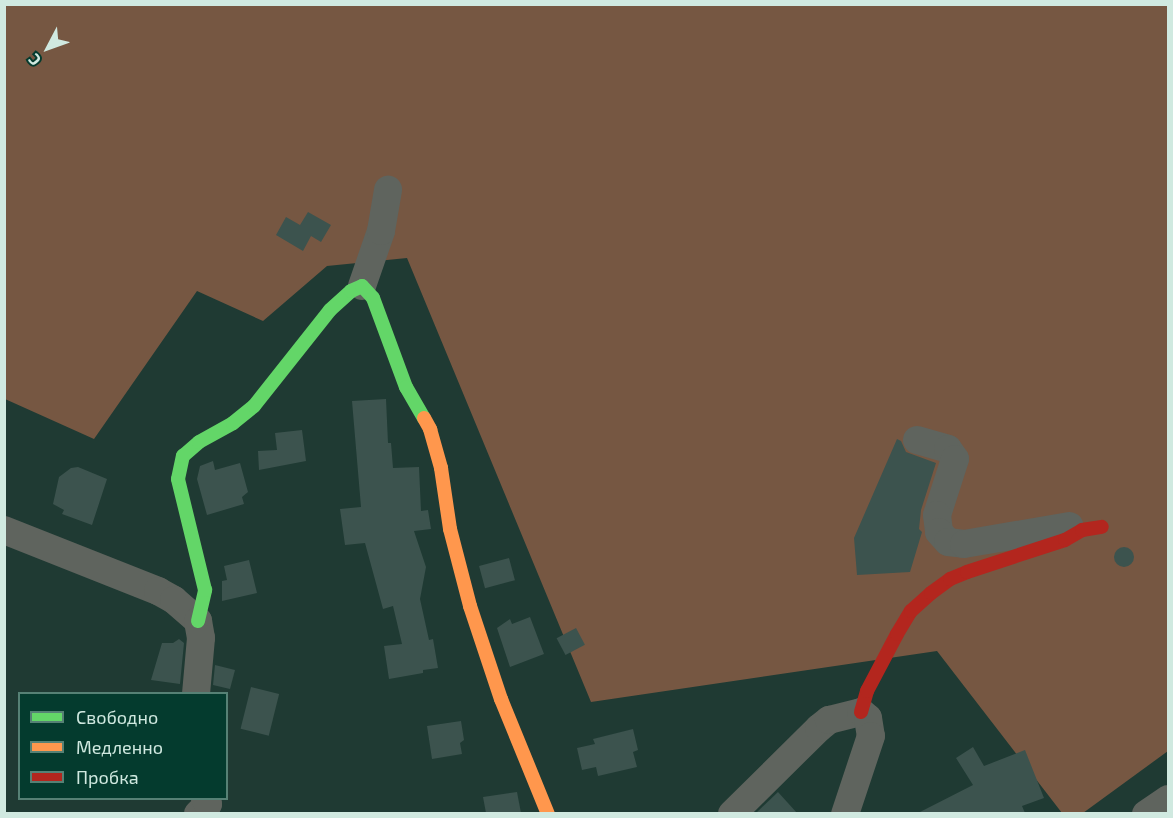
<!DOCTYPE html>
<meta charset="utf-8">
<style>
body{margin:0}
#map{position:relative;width:1173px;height:818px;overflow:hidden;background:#1f3a33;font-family:"Exo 2",sans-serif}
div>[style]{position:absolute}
.green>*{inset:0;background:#765742}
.building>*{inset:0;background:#3c534e;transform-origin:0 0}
.round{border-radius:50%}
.street>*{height:28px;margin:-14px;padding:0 14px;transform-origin:14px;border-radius:14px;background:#5f645e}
.fast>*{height:14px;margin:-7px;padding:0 7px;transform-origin:7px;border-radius:7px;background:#63d668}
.slow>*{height:14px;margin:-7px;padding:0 7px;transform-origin:7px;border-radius:7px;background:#ff974d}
.jam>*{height:14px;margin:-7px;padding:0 7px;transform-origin:7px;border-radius:7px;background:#b3261e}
span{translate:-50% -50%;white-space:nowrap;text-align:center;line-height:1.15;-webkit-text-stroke:4.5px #043b2e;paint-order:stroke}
.frame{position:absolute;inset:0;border:6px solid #d0e9e0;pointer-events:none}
.legend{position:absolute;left:18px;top:692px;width:210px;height:108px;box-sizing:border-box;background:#043b2e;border:2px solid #568175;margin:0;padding:8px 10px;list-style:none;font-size:18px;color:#d0e9e0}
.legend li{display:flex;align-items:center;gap:12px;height:30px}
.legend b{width:30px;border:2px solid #568175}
.north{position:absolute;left:18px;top:18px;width:60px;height:60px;-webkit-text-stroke:4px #043b2e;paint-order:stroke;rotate:229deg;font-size:16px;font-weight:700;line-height:24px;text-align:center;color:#d0e9e0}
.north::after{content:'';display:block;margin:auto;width:21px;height:27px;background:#d0e9e0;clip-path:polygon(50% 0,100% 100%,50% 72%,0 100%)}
</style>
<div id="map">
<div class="green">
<i style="clip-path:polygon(5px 5px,1168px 5px,1168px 751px,1083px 813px,1062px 813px,937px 651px,591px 702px,407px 258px,327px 266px,263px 321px,197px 291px,94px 439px,5px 399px)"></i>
</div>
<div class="building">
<i style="clip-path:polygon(308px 212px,331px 225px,321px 242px,311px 236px,303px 251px,276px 235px,286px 217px,300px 225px)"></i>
<i style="clip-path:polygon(386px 399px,388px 443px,391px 443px,393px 468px,419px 467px,421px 511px,428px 510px,431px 529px,414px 531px,426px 567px,420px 599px,429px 640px,433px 639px,438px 668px,423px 670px,423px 673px,389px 679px,384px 646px,402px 644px,393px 606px,383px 609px,365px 543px,345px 545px,340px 509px,361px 507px,352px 401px)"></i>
<i style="clip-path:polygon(302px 430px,306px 461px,259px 470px,258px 451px,277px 450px,275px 433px)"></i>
<i style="clip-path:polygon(897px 439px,901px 441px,906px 452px,936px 463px,921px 510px,919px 529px,922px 532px,910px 572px,857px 575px,854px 538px)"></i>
<i style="clip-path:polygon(213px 461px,215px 470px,240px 463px,248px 492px,242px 497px,244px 504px,207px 515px,197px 479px,200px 466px)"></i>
<i style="clip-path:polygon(78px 467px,107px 479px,92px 525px,62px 514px,64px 510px,53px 504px,59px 477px,71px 468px)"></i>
<i class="round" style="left:1114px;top:547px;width:20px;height:20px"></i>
<i style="left:509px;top:558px;width:23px;height:31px;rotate:75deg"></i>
<i style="clip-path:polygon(249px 560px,257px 593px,222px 601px,222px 581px,227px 580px,224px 566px)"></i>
<i style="clip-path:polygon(530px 617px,544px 654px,510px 667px,497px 628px,510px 619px,512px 624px)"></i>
<i style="left:576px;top:628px;width:19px;height:22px;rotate:62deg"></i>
<i style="clip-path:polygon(179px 639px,184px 643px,180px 684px,151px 680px,162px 643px,173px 643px)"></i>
<i style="clip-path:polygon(215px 665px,235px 670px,230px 689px,213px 685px)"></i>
<i style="left:251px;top:687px;width:29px;height:43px;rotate:14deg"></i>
<i style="clip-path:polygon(461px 721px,464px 740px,460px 743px,462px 754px,432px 759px,427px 726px)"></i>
<i style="clip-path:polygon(633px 729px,638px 750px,633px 752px,637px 767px,598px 776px,596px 767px,582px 770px,577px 748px,595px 744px,593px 739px)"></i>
<i style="clip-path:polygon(973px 747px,984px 766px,1025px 750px,1044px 798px,1022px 806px,1025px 813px,918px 813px,973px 785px,956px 758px)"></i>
<i style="clip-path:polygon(517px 792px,521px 813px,486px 813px,483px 797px)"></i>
<i style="clip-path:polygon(778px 792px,797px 813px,756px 813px)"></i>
</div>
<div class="street">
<i style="left:362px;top:286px;width:58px;rotate:-70.9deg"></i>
<i style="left:381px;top:231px;width:42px;rotate:-80.3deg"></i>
<i style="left:917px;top:440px;width:32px;rotate:16deg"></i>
<i style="left:948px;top:449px;width:12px;rotate:55deg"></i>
<i style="left:955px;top:459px;width:59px;rotate:107.8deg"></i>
<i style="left:937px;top:515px;width:17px;rotate:83deg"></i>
<i style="left:939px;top:532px;width:13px;rotate:48deg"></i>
<i style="left:948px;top:542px;width:16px;rotate:7deg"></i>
<i style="left:964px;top:544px;width:107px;rotate:-9.7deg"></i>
<i style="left:4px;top:530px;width:166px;rotate:21.6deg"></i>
<i style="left:158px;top:591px;width:18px;rotate:29deg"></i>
<i style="left:174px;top:600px;width:32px;rotate:41deg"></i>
<i style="left:198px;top:621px;width:17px;rotate:80deg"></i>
<i style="left:201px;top:638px;width:56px;rotate:95.1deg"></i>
<i style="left:198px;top:814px;width:14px;rotate:-45deg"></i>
<i style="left:208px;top:804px;width:7px;rotate:-117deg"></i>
<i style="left:732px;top:814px;width:122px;rotate:-44.7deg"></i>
<i style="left:819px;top:728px;width:13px;rotate:-39deg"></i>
<i style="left:829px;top:720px;width:33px;rotate:-14deg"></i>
<i style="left:861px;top:712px;width:9px;rotate:41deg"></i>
<i style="left:868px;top:718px;width:18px;rotate:81deg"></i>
<i style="left:871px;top:736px;width:82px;rotate:108.4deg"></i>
<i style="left:1146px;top:814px;width:27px;rotate:-34deg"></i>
</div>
<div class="fast">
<i style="left:198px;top:621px;width:32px;rotate:-77deg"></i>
<i style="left:205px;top:590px;width:114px;rotate:-103.7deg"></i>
<i style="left:178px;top:479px;width:24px;rotate:-78deg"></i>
<i style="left:183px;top:456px;width:21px;rotate:-41deg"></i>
<i style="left:199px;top:442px;width:39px;rotate:-29deg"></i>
<i style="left:233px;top:423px;width:27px;rotate:-39deg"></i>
<i style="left:254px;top:406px;width:122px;rotate:-51.6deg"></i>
<i style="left:330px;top:310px;width:28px;rotate:-42deg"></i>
<i style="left:351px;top:291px;width:12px;rotate:-24deg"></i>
<i style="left:362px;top:286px;width:16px;rotate:47deg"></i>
<i style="left:373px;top:298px;width:95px;rotate:69.7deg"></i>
<i style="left:406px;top:387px;width:36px;rotate:60deg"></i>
</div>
<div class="slow">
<i style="left:424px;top:418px;width:13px;rotate:61deg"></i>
<i style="left:430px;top:429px;width:41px;rotate:74.2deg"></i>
<i style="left:441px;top:468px;width:62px;rotate:81.6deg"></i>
<i style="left:450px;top:529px;width:80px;rotate:75.4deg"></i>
<i style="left:470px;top:606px;width:98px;rotate:71.6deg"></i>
<i style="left:501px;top:699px;width:124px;rotate:67.8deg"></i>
</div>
<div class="jam">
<i style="left:861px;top:712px;width:22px;rotate:-74deg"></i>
<i style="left:867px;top:691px;width:64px;rotate:-62.2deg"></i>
<i style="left:897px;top:634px;width:27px;rotate:-59deg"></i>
<i style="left:911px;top:611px;width:27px;rotate:-42deg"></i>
<i style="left:931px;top:593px;width:24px;rotate:-36deg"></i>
<i style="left:950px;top:579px;width:18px;rotate:-22deg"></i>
<i style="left:967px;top:572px;width:103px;rotate:-18.1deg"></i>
<i style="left:1065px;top:540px;width:20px;rotate:-30deg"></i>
<i style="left:1082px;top:530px;width:20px;rotate:-9deg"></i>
</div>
<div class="frame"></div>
<ul class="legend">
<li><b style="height:8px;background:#63d668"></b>Свободно</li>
<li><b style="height:8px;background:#ff974d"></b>Медленно</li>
<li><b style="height:8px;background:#b3261e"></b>Пробка</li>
</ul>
<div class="north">С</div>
</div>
